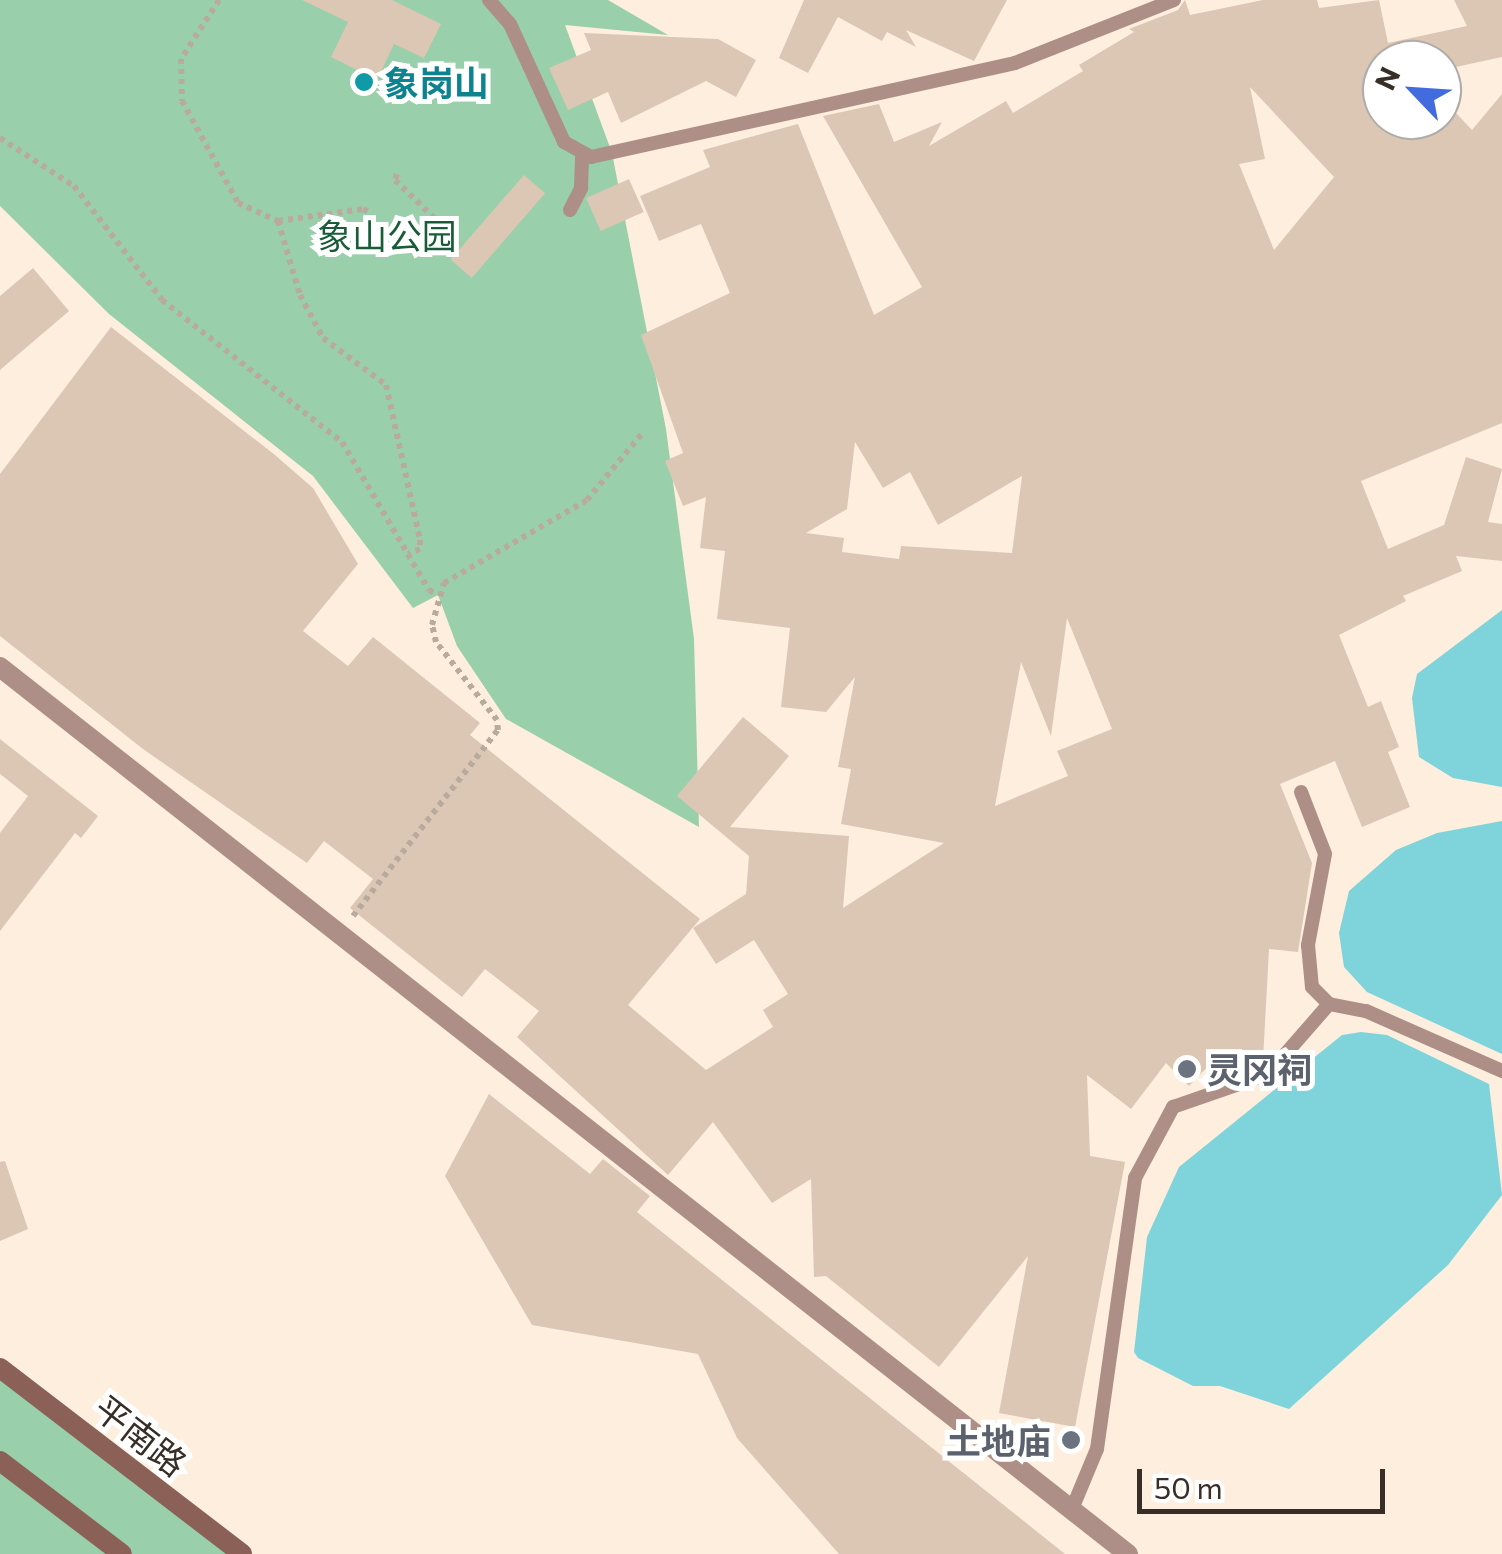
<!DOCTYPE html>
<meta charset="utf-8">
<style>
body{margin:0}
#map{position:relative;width:1502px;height:1554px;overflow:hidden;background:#feeede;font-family:Commissioner,"Noto Sans SC",sans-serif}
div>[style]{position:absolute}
.green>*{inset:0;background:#9acfab}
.water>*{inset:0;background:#7ed4da}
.building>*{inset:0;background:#dbc7b3;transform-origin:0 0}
.path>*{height:6px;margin-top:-3px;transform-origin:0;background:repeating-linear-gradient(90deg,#b8ab9e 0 5px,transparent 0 10px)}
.lane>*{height:14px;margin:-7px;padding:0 7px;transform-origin:7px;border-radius:7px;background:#ad8f88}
.street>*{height:20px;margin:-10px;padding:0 10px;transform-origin:10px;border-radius:10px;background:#ad8f88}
.secondary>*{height:20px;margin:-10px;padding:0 10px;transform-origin:10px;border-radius:10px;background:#8a6057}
.dots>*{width:28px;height:28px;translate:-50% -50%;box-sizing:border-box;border:5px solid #fff;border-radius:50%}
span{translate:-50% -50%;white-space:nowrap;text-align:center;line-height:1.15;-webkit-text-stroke:10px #fff;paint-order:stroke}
.culture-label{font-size:35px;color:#0d838f;font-weight:700}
.left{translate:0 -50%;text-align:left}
.park-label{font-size:35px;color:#195d38}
.worship-label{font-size:35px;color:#5b616d;font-weight:700}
.right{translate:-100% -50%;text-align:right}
.street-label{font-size:35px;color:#372f27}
.north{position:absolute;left:1362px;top:40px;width:100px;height:100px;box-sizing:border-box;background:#fff;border:2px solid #afaca9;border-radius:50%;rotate:295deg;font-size:28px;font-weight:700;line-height:40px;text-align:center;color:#372f27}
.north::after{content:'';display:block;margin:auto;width:35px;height:45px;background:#426bdd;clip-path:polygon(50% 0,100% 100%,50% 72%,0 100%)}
.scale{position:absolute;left:1137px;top:1469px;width:248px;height:45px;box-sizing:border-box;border:5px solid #372f27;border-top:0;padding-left:12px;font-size:30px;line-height:35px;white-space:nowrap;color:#372f27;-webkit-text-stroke:8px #fff;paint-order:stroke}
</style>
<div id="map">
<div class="green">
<i style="clip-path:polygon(0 0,608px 0,668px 35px,565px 25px,612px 153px,666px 429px,694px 639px,699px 827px,506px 719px,457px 646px,438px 595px,413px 608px,313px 476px,109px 314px,0 206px)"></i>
<i style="clip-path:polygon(0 1368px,242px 1554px,0 1554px)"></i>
</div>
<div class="water">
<i style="clip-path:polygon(1502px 610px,1502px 787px,1453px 778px,1419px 757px,1412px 698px,1417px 674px)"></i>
<i style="clip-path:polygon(1502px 821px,1502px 1054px,1367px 992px,1344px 967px,1339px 933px,1349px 891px,1396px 850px,1437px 833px)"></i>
<i style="clip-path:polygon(1361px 1032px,1387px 1035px,1489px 1084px,1502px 1195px,1448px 1265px,1289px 1409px,1220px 1386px,1193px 1386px,1138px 1358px,1134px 1352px,1147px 1237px,1179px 1167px,1342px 1035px)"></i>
</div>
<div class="building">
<i style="clip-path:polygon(302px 0,392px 0,441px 24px,424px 58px,394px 44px,377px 80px,331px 57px,348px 22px)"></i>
<i style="clip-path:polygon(804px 0,1007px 0,974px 61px,906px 30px,916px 47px,887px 32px,882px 41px,838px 17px,808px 73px,779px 58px)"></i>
<i style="clip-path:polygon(evenodd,1185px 0,1190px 15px,1263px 0,1317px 0,1319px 8px,1379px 0,1388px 43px,1467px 26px,1454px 0,1502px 0,1502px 57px,1442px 70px,1442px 60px,1382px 60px,1382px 120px,1442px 120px,1442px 98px,1472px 130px,1502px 94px,1502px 423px,1361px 481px,1388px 549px,1444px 525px,1466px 457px,1502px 469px,1488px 522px,1502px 524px,1502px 561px,1456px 556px,1462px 571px,1403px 596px,1406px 601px,1339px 635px,1368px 707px,1381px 701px,1399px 747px,1388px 752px,1410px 807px,1362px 827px,1335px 761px,1280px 784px,1312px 863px,1298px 952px,1269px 949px,1263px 1060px,1220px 1054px,1189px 1086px,1166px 1063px,1131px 1109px,1087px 1075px,1090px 1156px,1125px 1162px,1075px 1427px,999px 1413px,1028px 1256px,939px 1367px,826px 1276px,814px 1277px,811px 1179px,772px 1203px,713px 1122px,668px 1175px,517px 1037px,539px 1011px,485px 969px,462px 997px,350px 908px,373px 879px,324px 841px,307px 863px,143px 749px,0 636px,0 474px,111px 327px,275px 455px,313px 488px,358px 564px,303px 631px,348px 666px,373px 637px,480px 723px,470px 735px,700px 919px,628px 1005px,706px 1070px,773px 1027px,763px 1010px,788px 994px,754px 940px,716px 964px,693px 928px,746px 894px,749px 856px,677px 796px,743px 717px,789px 756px,730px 827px,849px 836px,843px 908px,944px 843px,841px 824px,851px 769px,838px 767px,855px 677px,826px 712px,781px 707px,790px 628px,717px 619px,725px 551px,700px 548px,706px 497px,683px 506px,665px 461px,683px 453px,641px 335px,730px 293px,701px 224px,659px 241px,640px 196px,710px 167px,703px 150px,798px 124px,874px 315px,922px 287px,823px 116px,879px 104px,894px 142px,942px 122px,929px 146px,1006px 101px,1013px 113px,1083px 71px,1079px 65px,1134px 32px,1129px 29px,1178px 10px,1185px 0,1250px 87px,1334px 177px,1274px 250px,1239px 164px,1265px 159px,1250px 87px,1185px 0,855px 442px,883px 488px,910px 472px,938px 525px,1022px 476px,1012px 553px,901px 546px,899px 559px,842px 552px,844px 538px,806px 533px,847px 509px,855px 442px,1185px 0,1067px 618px,1112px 729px,1057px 751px,1068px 776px,995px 806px,1021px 662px,1051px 736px,1067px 618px)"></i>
<i style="clip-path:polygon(584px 33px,718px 39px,756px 60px,736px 97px,706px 81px,621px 123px,608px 92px,568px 110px,549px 68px,591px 50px)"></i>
<i style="left:524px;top:175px;width:28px;height:112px;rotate:41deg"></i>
<i style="left:629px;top:179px;width:36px;height:47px;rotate:66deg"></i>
<i style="clip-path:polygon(33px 268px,69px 311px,0 370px,0 296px)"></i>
<i style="clip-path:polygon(0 739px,98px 816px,81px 838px,75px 833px,0 931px,0 833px,28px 796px,0 774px)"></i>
<i style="clip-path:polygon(489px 1094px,590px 1174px,603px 1159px,650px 1196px,637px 1212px,1065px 1554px,839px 1554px,737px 1438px,698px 1354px,532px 1325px,445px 1176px)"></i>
<i style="clip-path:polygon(5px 1161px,28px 1229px,0 1241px,0 1162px)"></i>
</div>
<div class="path">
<i style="left:219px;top:0;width:70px;rotate:122.8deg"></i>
<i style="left:181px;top:59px;width:42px;rotate:88.6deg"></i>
<i style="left:182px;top:101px;width:116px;rotate:61.2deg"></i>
<i style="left:238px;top:203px;width:44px;rotate:24.2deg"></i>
<i style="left:278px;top:221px;width:77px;rotate:73.4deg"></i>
<i style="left:300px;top:295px;width:49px;rotate:61.9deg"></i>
<i style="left:323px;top:338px;width:79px;rotate:36.7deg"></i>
<i style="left:386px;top:385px;width:159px;rotate:77.6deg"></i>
<i style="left:420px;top:540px;width:9px;rotate:90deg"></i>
<i style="left:420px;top:549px;width:13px;rotate:157deg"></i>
<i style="left:0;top:138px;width:88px;rotate:33deg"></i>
<i style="left:74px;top:186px;width:144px;rotate:52.3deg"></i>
<i style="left:162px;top:300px;width:229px;rotate:38.3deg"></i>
<i style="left:342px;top:442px;width:172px;rotate:59.6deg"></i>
<i style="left:429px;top:590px;width:10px;rotate:29deg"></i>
<i style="left:397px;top:174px;width:6px;rotate:108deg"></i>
<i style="left:395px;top:180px;width:88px;rotate:44.1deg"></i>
<i style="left:458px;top:241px;width:11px;rotate:128deg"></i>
<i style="left:278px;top:221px;width:86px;rotate:-8deg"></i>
<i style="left:363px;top:209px;width:10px;rotate:24deg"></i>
<i style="left:353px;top:916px;width:236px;rotate:-52.1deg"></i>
<i style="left:498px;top:730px;width:10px;rotate:-96deg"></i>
<i style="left:497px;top:720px;width:99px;rotate:-128deg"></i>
<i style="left:436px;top:642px;width:17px;rotate:-103deg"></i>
<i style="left:432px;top:625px;width:44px;rotate:-74.1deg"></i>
<i style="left:444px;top:583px;width:165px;rotate:-30.1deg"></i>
<i style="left:587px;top:500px;width:89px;rotate:-50.4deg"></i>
</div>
<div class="lane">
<i style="left:489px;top:0;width:32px;rotate:49deg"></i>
<i style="left:510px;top:24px;width:130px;rotate:65.4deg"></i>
<i style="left:564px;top:142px;width:31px;rotate:29deg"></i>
<i style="left:591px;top:157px;width:434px;rotate:-12.5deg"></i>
<i style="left:1015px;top:63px;width:171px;rotate:-21.6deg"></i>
<i style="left:570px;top:210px;width:25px;rotate:-63deg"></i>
<i style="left:581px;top:188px;width:32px;rotate:-88deg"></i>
<i style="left:1301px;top:792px;width:66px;rotate:68.8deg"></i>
<i style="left:1325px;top:854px;width:93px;rotate:100.6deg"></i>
<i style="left:1308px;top:945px;width:42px;rotate:84.6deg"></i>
<i style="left:1312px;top:987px;width:24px;rotate:45deg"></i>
<i style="left:1072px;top:1509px;width:65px;rotate:-67.4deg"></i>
<i style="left:1097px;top:1449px;width:274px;rotate:-82deg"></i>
<i style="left:1135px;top:1178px;width:81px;rotate:-61.8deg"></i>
<i style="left:1173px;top:1107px;width:101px;rotate:-19.2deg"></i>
<i style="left:1268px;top:1074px;width:93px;rotate:-48.9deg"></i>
<i style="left:1329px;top:1004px;width:38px;rotate:11deg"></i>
<i style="left:1366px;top:1011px;width:149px;rotate:23.8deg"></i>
</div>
<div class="street">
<i style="left:0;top:667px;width:1435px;rotate:38.18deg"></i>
</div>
<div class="secondary">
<i style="left:0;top:1368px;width:305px;rotate:37.5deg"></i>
<i style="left:0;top:1461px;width:153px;rotate:37.3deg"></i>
</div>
<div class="dots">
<i style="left:364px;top:82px;background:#0f9aa8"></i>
<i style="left:1187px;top:1069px;background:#6b7280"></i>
<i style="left:1071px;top:1440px;background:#6b7280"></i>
</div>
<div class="culture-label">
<span class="left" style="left:384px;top:82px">象岗山</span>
</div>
<div class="park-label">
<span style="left:387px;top:235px">象山公园</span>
</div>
<div class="worship-label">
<span class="left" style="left:1207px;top:1069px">灵冈祠</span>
<span class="right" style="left:1051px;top:1440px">土地庙</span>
</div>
<div class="street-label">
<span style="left:141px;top:1435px;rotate:38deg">平南路</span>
</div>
<div class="north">N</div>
<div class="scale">50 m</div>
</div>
